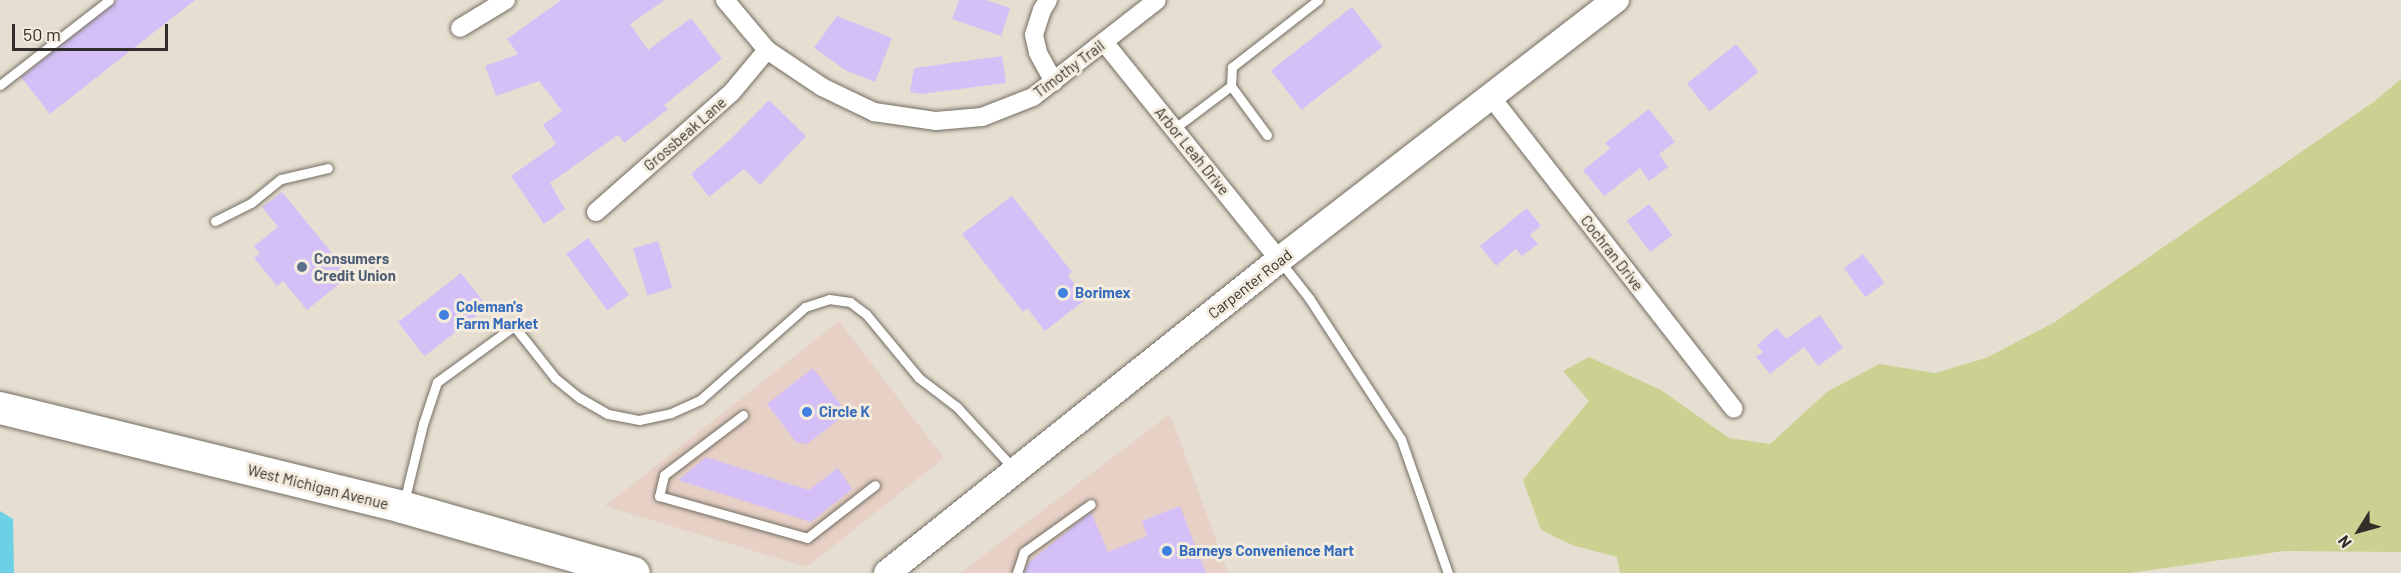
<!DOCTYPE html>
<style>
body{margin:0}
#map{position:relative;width:2401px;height:573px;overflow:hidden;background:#e6dfd1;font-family:Barlow,sans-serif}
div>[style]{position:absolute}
.commercial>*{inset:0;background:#e7d0c5}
.green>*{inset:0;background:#cad191}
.water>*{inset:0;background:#6dd1e5}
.building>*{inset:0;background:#d4c0f7;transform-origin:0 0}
.roads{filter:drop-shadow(0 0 2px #736d61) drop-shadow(0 0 2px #736d61)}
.lane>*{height:9px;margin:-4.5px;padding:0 4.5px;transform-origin:4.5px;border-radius:4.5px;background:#fff}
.street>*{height:18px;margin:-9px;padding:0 9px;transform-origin:9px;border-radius:9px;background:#fff}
.secondary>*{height:26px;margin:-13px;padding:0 13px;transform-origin:13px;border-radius:13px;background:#fff}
.highway>*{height:32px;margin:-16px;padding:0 16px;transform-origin:16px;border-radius:16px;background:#fff}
.dots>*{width:16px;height:16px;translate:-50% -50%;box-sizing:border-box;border:3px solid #f3ecde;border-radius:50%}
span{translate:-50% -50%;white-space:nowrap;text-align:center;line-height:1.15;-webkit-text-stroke:6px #f3ecde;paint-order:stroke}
.street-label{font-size:15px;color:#312e29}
.service-label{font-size:15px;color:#4e5e75;font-weight:700}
.left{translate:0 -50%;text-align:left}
.shop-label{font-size:15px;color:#366cbe;font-weight:700}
.north{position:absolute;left:2329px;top:501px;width:60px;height:60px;-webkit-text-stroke:4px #f3ecde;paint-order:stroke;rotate:233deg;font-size:16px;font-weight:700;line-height:24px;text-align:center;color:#312e29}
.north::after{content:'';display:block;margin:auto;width:21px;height:27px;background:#312e29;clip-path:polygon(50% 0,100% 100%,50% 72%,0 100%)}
.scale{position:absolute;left:12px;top:24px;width:156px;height:27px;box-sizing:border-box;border:3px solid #312e29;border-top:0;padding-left:8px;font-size:18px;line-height:21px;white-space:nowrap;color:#312e29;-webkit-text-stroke:4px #f3ecde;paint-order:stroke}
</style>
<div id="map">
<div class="commercial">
<i style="clip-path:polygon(839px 321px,944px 458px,807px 567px,605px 506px)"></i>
<i style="clip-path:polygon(1170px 414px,1228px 573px,960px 573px)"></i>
</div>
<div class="green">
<i style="clip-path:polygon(2401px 79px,2401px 552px,2284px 551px,2130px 573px,1620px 573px,1617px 557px,1572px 545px,1541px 530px,1523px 480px,1589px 401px,1563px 371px,1589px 357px,1661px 390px,1729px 438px,1770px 444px,1827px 392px,1879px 364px,1935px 373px,1986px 358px,2055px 322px,2375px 101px)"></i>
</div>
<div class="water">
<i style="clip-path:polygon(0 511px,13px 519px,14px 573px,0 573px)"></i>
</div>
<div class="building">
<i style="clip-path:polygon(117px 0,195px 0,50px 114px,21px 77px)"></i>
<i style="clip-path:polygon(561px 0,665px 0,630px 24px,648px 50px,691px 18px,722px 59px,664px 105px,668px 109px,624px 143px,618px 135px,550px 183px,565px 209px,544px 224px,511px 176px,556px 144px,543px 125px,562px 111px,539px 81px,496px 96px,485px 66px,518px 54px,507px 39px)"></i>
<i style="clip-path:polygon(959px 0,986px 0,1010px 8px,1001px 36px,952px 19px)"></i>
<i style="left:1352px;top:7px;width:50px;height:103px;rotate:52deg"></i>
<i style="clip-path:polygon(837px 16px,892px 38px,875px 82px,847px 71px,814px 48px)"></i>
<i style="left:1736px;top:44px;width:36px;height:63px;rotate:51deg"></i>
<i style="clip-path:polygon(1002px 56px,1006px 83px,921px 94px,910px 92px,914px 68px)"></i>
<i style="clip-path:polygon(769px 100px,806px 136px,760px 185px,744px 169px,709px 197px,691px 174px,732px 138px)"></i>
<i style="clip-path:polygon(1649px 109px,1675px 142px,1659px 154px,1668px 167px,1649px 181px,1640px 168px,1604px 196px,1583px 170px,1610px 149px,1605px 143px)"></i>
<i style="clip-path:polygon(282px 192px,350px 275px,307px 310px,283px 281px,277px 286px,254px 258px,260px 254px,254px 246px,278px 227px,262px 207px)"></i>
<i style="clip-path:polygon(1012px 196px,1072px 272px,1068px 275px,1086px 299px,1045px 331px,1027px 308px,1023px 312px,962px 234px)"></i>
<i style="left:1649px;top:204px;width:39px;height:28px;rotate:53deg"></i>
<i style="clip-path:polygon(1527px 208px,1541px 226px,1530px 235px,1538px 244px,1522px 256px,1516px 249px,1496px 266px,1480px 246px)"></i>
<i style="left:588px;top:238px;width:70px;height:27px;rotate:54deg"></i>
<i style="left:658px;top:241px;width:49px;height:26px;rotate:73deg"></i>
<i style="left:1863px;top:254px;width:36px;height:24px;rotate:53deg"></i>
<i style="left:461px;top:273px;width:43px;height:80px;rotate:52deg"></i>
<i style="clip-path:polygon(1820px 315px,1843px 348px,1818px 366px,1804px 347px,1770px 374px,1756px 357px,1763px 352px,1757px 345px,1777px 328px,1786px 339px)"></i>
<i style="clip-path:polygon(813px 368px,847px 413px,807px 444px,796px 442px,767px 404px)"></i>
<i style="clip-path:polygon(706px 457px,809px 490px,838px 468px,852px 489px,811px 522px,678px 480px)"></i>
<i style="clip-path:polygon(1180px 506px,1206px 573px,1024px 573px,1028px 563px,1091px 512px,1108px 552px,1147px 536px,1142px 521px)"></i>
</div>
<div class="roads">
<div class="lane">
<i style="left:0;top:85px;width:138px;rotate:-37.9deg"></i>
<i style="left:1175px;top:128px;width:70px;rotate:-36.9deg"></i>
<i style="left:1267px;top:135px;width:61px;rotate:-126.3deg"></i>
<i style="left:1231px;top:86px;width:19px;rotate:-87deg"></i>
<i style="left:1232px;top:67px;width:109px;rotate:-37.9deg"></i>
<i style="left:215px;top:221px;width:40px;rotate:-26.6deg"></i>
<i style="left:251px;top:203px;width:38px;rotate:-39deg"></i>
<i style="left:281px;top:179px;width:48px;rotate:-13.2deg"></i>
<i style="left:1280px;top:261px;width:47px;rotate:51.9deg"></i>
<i style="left:1309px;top:298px;width:168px;rotate:56.9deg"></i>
<i style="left:1401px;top:439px;width:142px;rotate:70.7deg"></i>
<i style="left:743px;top:415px;width:99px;rotate:142.8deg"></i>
<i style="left:664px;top:475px;width:22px;rotate:103deg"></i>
<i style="left:659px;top:496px;width:154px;rotate:15.8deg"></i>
<i style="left:807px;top:538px;width:86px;rotate:-37.9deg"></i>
<i style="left:404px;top:502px;width:80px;rotate:-76.3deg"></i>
<i style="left:423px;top:424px;width:44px;rotate:-71.6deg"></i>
<i style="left:437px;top:382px;width:95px;rotate:-36deg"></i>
<i style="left:514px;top:326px;width:66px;rotate:51.7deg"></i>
<i style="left:555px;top:378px;width:32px;rotate:39deg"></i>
<i style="left:580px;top:398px;width:32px;rotate:30deg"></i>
<i style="left:608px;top:414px;width:32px;rotate:11deg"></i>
<i style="left:639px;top:420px;width:33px;rotate:-12deg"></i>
<i style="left:671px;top:413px;width:32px;rotate:-24deg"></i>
<i style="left:700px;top:400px;width:140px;rotate:-41.5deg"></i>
<i style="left:805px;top:307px;width:25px;rotate:-18deg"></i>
<i style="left:829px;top:299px;width:21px;rotate:8deg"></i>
<i style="left:850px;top:302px;width:20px;rotate:37deg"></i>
<i style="left:866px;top:314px;width:83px;rotate:50.4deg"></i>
<i style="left:919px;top:378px;width:48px;rotate:37.3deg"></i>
<i style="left:957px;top:407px;width:84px;rotate:47.4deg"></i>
<i style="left:1017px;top:573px;width:22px;rotate:-72deg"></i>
<i style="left:1024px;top:552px;width:82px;rotate:-35.6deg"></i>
</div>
<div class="street">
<i style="left:725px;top:0;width:65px;rotate:50deg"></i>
<i style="left:767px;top:50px;width:66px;rotate:33.9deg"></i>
<i style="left:822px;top:87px;width:58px;rotate:25.7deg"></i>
<i style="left:874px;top:112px;width:63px;rotate:8.3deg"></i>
<i style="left:936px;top:121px;width:46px;rotate:-5deg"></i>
<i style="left:982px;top:117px;width:55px;rotate:-21.4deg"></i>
<i style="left:1033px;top:97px;width:157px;rotate:-38deg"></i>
<i style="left:1048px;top:0;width:12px;rotate:121deg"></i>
<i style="left:1042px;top:10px;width:26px;rotate:108deg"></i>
<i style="left:1034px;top:35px;width:18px;rotate:77deg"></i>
<i style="left:1038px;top:53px;width:33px;rotate:61deg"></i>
<i style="left:460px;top:28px;width:54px;rotate:-31.3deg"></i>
<i style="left:1104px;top:42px;width:280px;rotate:51.2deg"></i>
<i style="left:1491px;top:97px;width:395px;rotate:52.1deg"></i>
<i style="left:596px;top:212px;width:181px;rotate:-41.4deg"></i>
<i style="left:732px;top:92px;width:55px;rotate:-50.2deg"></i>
</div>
<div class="secondary">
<i style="left:887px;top:573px;width:502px;rotate:-38.61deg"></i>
<i style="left:1279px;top:260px;width:426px;rotate:-37.7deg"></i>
</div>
<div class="highway">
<i style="left:0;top:408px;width:414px;rotate:13.8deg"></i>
<i style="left:402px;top:507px;width:241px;rotate:15.9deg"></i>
</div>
</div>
<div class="dots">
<i style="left:302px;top:267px;background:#5c6f8a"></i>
<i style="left:1063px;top:293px;background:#3f7fe0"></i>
<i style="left:444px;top:315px;background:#3f7fe0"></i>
<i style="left:807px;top:412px;background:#3f7fe0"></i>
<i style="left:1167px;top:551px;background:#3f7fe0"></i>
</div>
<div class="street-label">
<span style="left:1069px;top:69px;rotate:-37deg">Timothy Trail</span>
<span style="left:685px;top:134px;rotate:-41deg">Grossbeak Lane</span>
<span style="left:1192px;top:151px;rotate:51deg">Arbor Leah Drive</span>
<span style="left:1612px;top:253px;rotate:52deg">Cochran Drive</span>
<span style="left:1250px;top:284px;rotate:-38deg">Carpenter Road</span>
<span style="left:318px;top:487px;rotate:14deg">West Michigan Avenue</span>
</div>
<div class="service-label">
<span class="left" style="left:314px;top:267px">Consumers<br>Credit Union</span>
</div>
<div class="shop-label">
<span class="left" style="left:1075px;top:293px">Borimex</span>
<span class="left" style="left:456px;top:315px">Coleman's<br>Farm Market</span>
<span class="left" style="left:819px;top:412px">Circle K</span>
<span class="left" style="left:1179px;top:551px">Barneys Convenience Mart</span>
</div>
<div class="north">N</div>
<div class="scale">50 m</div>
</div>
